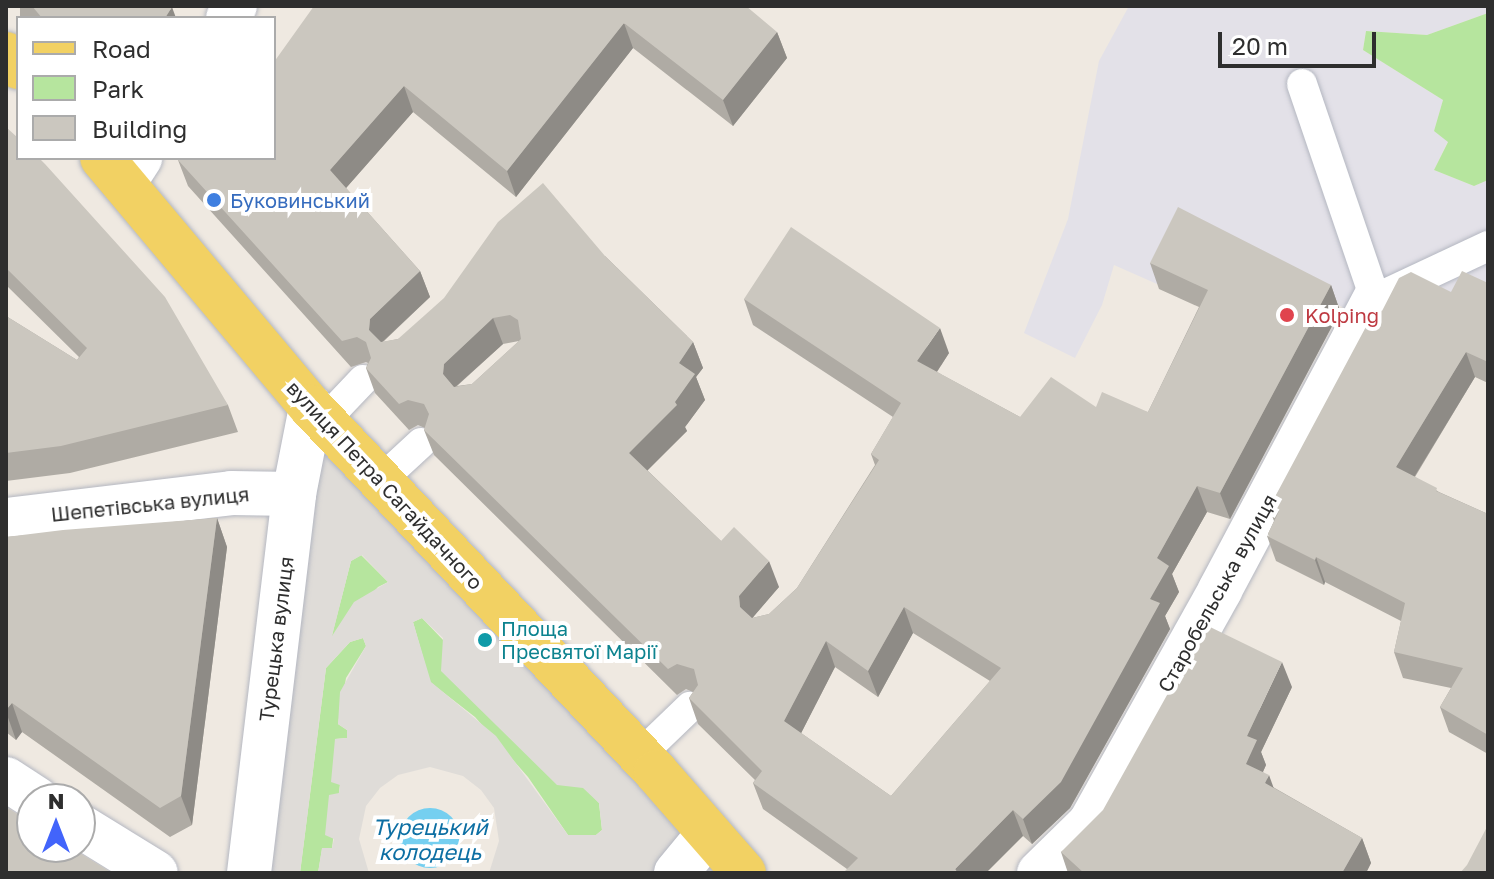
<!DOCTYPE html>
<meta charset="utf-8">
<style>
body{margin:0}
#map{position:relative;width:1494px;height:879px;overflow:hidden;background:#efe9e1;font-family:"Golos Text",sans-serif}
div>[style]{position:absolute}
.industrial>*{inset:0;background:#e3e1e8}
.green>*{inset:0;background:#b6e59e}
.plaza>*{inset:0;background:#dfdcd8}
.water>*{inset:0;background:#75cff0}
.round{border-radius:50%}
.roads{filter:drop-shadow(0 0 2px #b4b7c1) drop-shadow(0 0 2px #b4b7c1)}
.service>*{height:30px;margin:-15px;padding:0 15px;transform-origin:15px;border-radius:15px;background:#fff}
.pedestrian>*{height:44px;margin:-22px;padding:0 22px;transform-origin:22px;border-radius:22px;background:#fff}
.minor>*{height:44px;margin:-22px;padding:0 22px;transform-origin:22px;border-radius:22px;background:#fff}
.primary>*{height:44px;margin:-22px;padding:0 22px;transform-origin:22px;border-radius:22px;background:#f2d163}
.wall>*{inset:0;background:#afaba4;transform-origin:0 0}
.shaded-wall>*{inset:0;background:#8e8b86}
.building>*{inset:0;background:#cbc7bf}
.dots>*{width:22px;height:22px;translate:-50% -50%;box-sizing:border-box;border:4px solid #fff;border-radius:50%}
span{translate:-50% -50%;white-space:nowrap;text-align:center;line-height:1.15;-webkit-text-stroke:8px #fff;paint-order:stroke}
.shop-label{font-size:20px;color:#366cbe}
.left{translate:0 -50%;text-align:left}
.health-label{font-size:20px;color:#be3a42}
.street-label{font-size:20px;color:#2e2e2e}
.culture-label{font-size:20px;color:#0d838f}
.water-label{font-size:22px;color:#0d6fa3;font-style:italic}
.frame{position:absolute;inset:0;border:8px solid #2e2e2e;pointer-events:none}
.legend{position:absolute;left:16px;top:16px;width:260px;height:144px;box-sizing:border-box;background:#fff;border:2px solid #ababab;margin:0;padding:10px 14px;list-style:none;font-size:24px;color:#2e2e2e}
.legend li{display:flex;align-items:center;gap:16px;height:40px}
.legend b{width:40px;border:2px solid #ababab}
.north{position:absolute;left:16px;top:783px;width:80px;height:80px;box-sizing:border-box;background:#fff;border:2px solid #ababab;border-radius:50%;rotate:0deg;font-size:22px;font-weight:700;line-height:32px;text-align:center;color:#2e2e2e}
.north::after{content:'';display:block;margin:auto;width:28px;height:36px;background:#4264fb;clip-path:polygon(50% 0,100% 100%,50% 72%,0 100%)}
.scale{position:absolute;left:1218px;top:32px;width:158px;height:36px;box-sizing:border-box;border:4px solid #2e2e2e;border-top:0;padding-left:10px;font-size:24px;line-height:28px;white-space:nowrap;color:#2e2e2e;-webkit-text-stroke:6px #fff;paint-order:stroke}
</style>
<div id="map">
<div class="industrial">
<i style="clip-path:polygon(1129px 6px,1488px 6px,1488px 13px,1427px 35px,1366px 31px,1363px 50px,1443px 100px,1434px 131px,1448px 141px,1434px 170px,1474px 186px,1488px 180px,1488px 380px,1187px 229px,1157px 284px,1114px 265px,1102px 305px,1075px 358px,1024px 333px,1068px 219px,1099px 61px)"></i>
</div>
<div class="green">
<i style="clip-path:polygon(1488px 13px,1488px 180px,1474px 186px,1434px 170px,1448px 142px,1434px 131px,1443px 100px,1363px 50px,1366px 31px,1427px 35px)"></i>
<i style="clip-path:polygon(361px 555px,388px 582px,378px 587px,331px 639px,351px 561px)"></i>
<i style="clip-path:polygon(422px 618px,599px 803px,602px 830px,596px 835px,568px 835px,528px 777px,475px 717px,430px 682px,413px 622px)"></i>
<i style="clip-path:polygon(363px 638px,366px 646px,346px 678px,338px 724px,347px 730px,347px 738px,335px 739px,340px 784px,332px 848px,322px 849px,318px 873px,300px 873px,326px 668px,350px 642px)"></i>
</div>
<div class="plaza">
<i style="clip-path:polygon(evenodd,311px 407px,708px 834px,676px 873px,489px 873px,499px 841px,494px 808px,481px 790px,463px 776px,430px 767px,398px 775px,380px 788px,366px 806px,359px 839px,369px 873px,318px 873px,322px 848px,332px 848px,334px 839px,325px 835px,329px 795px,339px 793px,340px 785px,331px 782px,335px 739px,347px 738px,347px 730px,338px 724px,340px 692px,366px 646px,363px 638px,350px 642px,326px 668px,300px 873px,249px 873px,311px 407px,362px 555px,388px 582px,354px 602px,332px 636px,351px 561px,362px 555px,311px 407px,422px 618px,443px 638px,441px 671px,557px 785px,583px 788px,599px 803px,602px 830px,596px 835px,568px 835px,496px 736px,431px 682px,413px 622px,422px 618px)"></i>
</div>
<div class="water">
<i class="round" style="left:400px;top:808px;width:60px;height:60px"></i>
</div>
<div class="roads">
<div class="service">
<i style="left:1302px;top:84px;width:227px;rotate:71.2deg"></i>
<i style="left:1375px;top:299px;width:125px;rotate:-25.1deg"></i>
<i style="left:325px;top:420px;width:55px;rotate:-46.5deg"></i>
<i style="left:380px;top:481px;width:56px;rotate:-42.8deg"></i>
<i style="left:639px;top:756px;width:71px;rotate:-43.9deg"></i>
</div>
<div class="pedestrian">
<i style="left:676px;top:873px;width:50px;rotate:-50.6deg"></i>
</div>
<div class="minor">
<i style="left:228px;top:18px;width:14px;rotate:-60deg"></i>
<i style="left:124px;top:183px;width:30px;rotate:-57deg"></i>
<i style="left:6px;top:520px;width:227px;rotate:-6.8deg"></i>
<i style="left:231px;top:493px;width:63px;rotate:0.9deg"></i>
<i style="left:6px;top:779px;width:37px;rotate:33deg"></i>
<i style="left:80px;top:826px;width:89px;rotate:31.7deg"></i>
<i style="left:249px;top:873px;width:382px;rotate:-83.2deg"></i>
<i style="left:294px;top:494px;width:89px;rotate:-78.9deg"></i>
<i style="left:1039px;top:873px;width:71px;rotate:-44.4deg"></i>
<i style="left:1090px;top:823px;width:267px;rotate:-60.8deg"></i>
<i style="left:1220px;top:590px;width:330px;rotate:-62deg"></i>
</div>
<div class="primary">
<i style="left:6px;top:54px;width:18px;rotate:47deg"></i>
<i style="left:102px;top:158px;width:325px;rotate:50deg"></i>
<i style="left:311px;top:407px;width:502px;rotate:46.61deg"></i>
<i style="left:656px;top:772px;width:134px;rotate:48.9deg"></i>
</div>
</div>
<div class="wall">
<i style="left:20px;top:6px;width:150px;height:16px"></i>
<i style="clip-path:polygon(evenodd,314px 6px,777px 32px,787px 58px,733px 126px,633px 48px,516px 197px,413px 112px,346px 188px,420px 271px,430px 297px,383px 342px,398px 339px,605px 256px,693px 342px,703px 368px,696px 377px,705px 400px,685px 427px,687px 431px,647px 470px,721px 541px,779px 587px,752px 618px,769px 614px,797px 588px,875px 465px,871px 454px,893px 417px,753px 325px,744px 299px,949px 353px,937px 372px,1020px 417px,1096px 407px,1148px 412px,1199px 307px,1159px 289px,1150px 263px,1331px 285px,1340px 311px,1230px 519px,1207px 512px,1172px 574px,1179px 592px,1165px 616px,1170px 629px,1070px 808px,1032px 844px,1023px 836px,847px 869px,763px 809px,753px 783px,755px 780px,698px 724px,689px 698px,693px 692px,686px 689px,677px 695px,434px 455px,424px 430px,425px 428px,418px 425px,409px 430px,375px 393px,366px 368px,368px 363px,366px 362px,351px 367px,188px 186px,178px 160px,274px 158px,314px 6px,519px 341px,472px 384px,457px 386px,503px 344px,519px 341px,314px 6px,913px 633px,990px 681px,891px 796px,801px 733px,835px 667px,878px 697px,913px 633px)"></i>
<i style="clip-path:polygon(6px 127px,228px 405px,238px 432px,70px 473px,6px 481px,6px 316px,77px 360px,79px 357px,6px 285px)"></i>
<i style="clip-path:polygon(1488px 283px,1488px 383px,1475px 377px,1415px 477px,1439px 492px,1488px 514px,1488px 754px,1449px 732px,1440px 707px,1451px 688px,1403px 678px,1394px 652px,1401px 621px,1325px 582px,1324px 585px,1276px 561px,1267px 536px,1274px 521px,1269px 508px,1382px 311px,1451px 292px)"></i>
<i style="clip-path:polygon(217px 518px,227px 547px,192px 825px,170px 837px,22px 732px,16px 740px,6px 732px,6px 537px)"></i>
<i style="clip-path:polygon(1292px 687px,1261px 752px,1266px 765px,1263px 772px,1273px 787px,1362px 838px,1371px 863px,1366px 873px,1068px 873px,1061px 852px)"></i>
</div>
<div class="shaded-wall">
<i style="clip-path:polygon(172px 7px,176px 18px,165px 18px)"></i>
<i style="clip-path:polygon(624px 23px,633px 48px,516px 197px,507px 171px)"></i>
<i style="clip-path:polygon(777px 32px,787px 58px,733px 126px,723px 100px)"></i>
<i style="clip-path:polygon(404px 86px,413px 112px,339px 196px,330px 170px)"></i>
<i style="clip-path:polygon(420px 271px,430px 297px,379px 345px,369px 330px,370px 319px)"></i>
<i style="clip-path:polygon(1331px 285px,1340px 311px,1230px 519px,1220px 493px)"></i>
<i style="clip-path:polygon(493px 318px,503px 344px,453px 389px,443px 374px,444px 364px)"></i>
<i style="clip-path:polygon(940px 328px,949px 353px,927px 387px,917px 361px)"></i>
<i style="clip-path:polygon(693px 342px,703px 368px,696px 377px,705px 400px,685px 427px,687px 431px,639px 479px,629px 453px,675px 402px,679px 363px)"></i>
<i style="clip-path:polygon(1466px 352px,1475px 377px,1405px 492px,1396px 467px)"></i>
<i style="clip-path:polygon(1197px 486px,1207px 512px,1172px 574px,1179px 592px,1165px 616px,1170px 629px,1070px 808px,1032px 844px,1023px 819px,1150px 599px,1157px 558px)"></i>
<i style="clip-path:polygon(217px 518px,227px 547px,192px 825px,181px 796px)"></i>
<i style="clip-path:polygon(1316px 557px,1325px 582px,1324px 585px,1315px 560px)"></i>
<i style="clip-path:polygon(769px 561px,779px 587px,749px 622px,740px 607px,739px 596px)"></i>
<i style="clip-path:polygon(904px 607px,913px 633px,878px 697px,868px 671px)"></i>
<i style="clip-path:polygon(826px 641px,835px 667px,794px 747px,784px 721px)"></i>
<i style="clip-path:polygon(1282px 662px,1292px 687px,1261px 752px,1266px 765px,1255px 789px,1246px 764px,1247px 736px)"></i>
<i style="clip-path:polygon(12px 703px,22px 732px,16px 740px,6px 712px,6px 710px)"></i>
<i style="clip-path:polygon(1269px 775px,1278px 800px,1265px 783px)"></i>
<i style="clip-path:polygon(1013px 810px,1023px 836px,986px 873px,957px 873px,955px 869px)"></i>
<i style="clip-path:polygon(1362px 838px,1371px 863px,1366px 873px,1342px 873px)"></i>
</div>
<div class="building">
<i style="clip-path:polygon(32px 6px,170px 6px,172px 7px,165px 18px,42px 18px)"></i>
<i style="clip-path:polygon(evenodd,314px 6px,746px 6px,777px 32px,723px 100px,624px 23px,507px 171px,404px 86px,330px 170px,420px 271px,370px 319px,369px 330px,381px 342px,398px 339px,444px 298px,498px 222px,543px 183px,605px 256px,693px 342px,679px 363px,695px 374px,675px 402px,677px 405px,629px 453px,721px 541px,734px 527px,769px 561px,739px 596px,740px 607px,752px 618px,769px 614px,797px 588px,879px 460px,871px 454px,901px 403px,744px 299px,791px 227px,940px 328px,917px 361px,1020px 417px,1051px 377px,1096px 407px,1102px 392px,1148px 412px,1208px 290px,1150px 263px,1178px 207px,1331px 285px,1220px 493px,1197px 486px,1157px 558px,1169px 566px,1150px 599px,1160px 603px,1061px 782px,1023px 819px,1013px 810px,955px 869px,958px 873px,843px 873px,858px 858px,753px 783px,762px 771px,689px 698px,698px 685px,694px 669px,677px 664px,668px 669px,424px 430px,429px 414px,424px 404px,408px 400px,399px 404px,366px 368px,371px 358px,366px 342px,357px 337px,342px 341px,178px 160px,180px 158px,274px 158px,274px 62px,314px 6px,510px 315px,518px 320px,521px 339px,472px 384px,454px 387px,443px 374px,444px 364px,493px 318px,510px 315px,314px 6px,904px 607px,1001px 668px,891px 796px,784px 721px,826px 641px,868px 671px,904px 607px)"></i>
<i style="clip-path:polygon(6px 127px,18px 138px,18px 158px,39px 158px,45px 164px,165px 297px,228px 405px,61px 446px,6px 453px,6px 316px,77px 360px,87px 348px,6px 268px)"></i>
<i style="clip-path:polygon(1462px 271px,1488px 283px,1488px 362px,1466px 352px,1396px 467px,1437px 488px,1436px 491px,1488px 514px,1488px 735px,1440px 707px,1463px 668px,1394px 652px,1405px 603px,1316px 557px,1315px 560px,1267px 536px,1279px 511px,1269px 508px,1376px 308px,1382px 311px,1399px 278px,1411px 272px,1451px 292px)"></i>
<i style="clip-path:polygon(217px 518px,181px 796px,160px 808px,12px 703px,6px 710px,6px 537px,63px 530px)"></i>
<i style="clip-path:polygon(1206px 625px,1282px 662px,1247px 736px,1257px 740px,1246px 764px,1269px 775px,1265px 783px,1362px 838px,1342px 873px,1084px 873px,1061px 852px,1103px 810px)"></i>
<i style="clip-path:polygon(6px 807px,32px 823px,32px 847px,70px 847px,112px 873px,6px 873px)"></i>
<i style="clip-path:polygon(1488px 825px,1488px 873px,1460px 873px,1467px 865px)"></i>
</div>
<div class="dots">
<i style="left:214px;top:200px;background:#3f7fe0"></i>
<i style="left:1287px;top:315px;background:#e0444e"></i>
<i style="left:485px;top:640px;background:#0f9aa8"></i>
</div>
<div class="shop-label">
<span class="left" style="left:230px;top:200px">Буковинський</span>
</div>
<div class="health-label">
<span class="left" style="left:1305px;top:315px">Kolping</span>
</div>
<div class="street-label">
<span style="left:385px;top:485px;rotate:47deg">вулиця Петра Сагайдачного</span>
<span style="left:150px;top:504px;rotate:-6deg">Шепетівська вулиця</span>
<span style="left:1217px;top:593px;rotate:-61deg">Старобельська вулиця</span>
<span style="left:276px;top:639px;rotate:-83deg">Турецька вулиця</span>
</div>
<div class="culture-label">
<span class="left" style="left:501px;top:640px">Площа<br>Пресвятої Марії</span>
</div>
<div class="water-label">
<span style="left:430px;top:839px">Турецький<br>колодець</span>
</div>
<div class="frame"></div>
<ul class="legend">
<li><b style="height:10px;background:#f2d163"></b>Road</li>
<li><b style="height:22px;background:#b6e59e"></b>Park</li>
<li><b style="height:22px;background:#cbc7bf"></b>Building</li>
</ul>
<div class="north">N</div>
<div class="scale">20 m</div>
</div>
